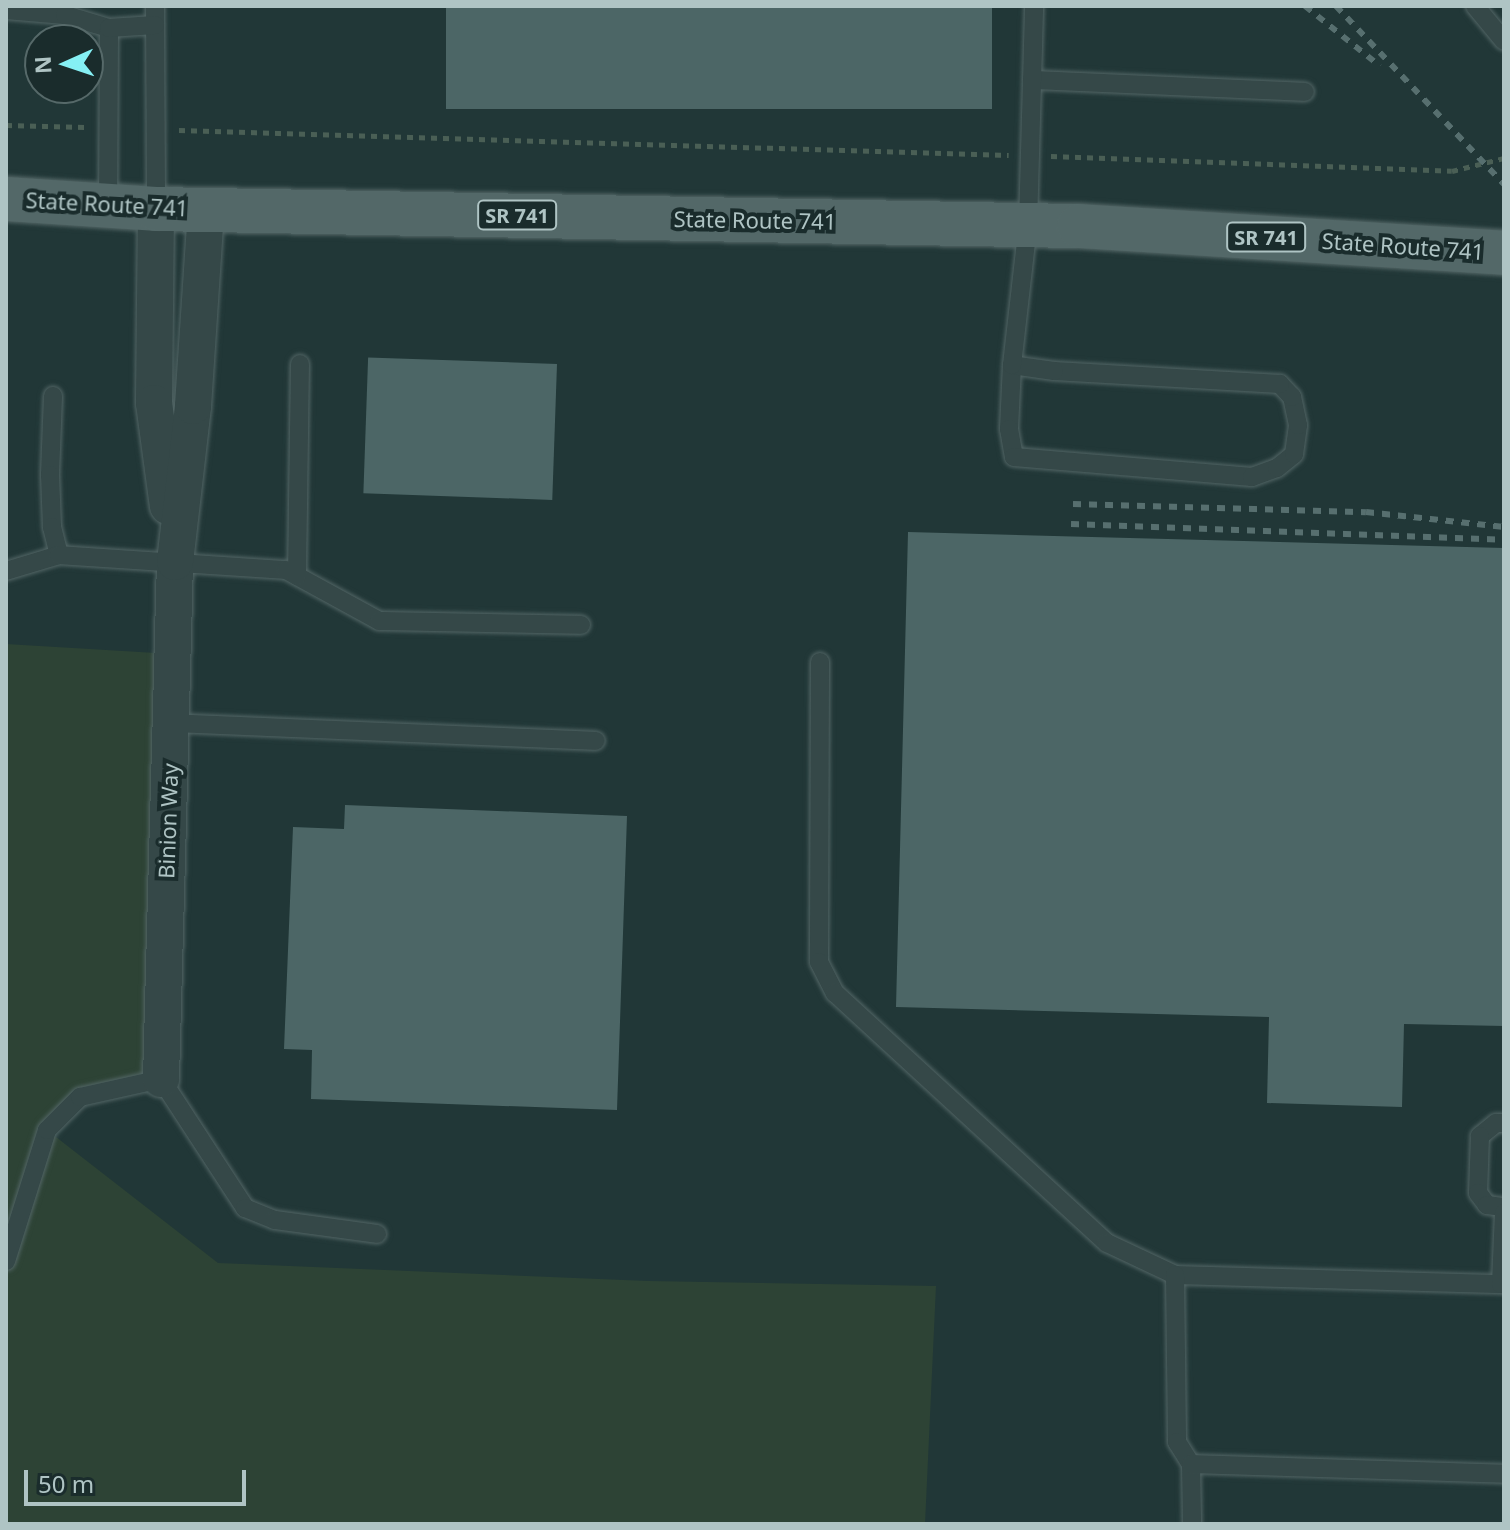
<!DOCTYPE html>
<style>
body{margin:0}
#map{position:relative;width:1510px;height:1530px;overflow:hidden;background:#213737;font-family:"Noto Sans",sans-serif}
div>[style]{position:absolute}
.green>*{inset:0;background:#2d4335}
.building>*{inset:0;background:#4c6666;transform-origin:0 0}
.path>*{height:5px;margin-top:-2.5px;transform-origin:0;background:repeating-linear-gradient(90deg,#4a5f55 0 6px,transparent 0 12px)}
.roads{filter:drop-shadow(0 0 2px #526565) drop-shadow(0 0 2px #526565)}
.lane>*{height:18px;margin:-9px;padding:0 9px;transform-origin:9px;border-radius:9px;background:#354848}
.street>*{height:36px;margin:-18px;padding:0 18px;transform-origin:18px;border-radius:18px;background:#354848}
.primary>*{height:44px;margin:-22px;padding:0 22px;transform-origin:22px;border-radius:22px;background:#536868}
.rail>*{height:6px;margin-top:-3px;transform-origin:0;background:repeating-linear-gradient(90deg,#576f6f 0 8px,transparent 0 16px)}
span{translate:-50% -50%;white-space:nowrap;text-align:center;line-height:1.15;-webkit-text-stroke:8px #1a2c2c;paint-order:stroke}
.shield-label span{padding:2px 6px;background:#1a2c2c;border:2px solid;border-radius:6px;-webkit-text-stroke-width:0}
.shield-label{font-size:20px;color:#afc4c4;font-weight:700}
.street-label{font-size:22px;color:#afc4c4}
.frame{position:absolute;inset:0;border:8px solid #afc4c4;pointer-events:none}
.north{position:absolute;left:24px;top:24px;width:80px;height:80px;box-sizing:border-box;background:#1a2c2c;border:2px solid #566969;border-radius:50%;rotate:267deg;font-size:22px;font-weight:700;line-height:32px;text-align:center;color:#afc4c4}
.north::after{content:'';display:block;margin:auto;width:28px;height:36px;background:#85f0f4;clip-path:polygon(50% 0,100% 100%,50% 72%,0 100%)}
.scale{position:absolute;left:24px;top:1470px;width:222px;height:36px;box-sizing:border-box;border:4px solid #afc4c4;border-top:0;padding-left:10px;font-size:24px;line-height:28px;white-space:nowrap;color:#afc4c4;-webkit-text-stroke:6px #1a2c2c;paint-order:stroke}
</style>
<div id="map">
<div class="green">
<i style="clip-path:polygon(6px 644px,173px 654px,161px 1079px,80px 1097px,47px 1130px,218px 1263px,648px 1281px,936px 1286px,925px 1524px,6px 1524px)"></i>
</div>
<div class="building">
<i style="left:446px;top:6px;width:546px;height:103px"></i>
<i style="left:557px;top:364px;width:136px;height:189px;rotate:92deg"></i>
<i style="clip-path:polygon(908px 532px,1504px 548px,1504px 1026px,1404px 1024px,1402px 1107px,1267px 1103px,1269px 1017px,896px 1007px)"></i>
<i style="clip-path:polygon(345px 805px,627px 816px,617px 1110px,311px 1099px,312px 1050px,284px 1049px,293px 827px,344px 829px)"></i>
</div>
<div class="path">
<i style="left:6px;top:125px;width:79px;rotate:1.5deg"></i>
<i style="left:179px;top:130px;width:830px;rotate:1.73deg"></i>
<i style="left:1051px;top:156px;width:401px;rotate:2.1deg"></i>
<i style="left:1452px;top:171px;width:54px;rotate:-14deg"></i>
</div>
<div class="roads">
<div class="lane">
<i style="left:155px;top:6px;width:203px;rotate:89.7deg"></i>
<i style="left:1475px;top:6px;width:45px;rotate:50.4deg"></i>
<i style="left:6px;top:10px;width:59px;rotate:4.8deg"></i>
<i style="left:65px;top:15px;width:46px;rotate:16.5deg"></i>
<i style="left:109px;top:28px;width:177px;rotate:90.3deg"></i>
<i style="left:109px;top:28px;width:46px;rotate:-3.7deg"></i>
<i style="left:1032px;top:80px;width:273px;rotate:2.5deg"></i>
<i style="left:1012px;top:365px;width:64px;rotate:92.7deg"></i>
<i style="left:1009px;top:429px;width:28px;rotate:80deg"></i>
<i style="left:1014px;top:457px;width:239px;rotate:4.8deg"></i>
<i style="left:1252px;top:477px;width:27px;rotate:-20deg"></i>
<i style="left:1277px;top:468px;width:22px;rotate:-39deg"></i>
<i style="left:1294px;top:454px;width:29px;rotate:-82deg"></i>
<i style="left:1298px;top:425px;width:29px;rotate:-102deg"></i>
<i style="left:1292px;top:397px;width:18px;rotate:-133deg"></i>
<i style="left:1280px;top:384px;width:226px;rotate:-176.7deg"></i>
<i style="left:1054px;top:371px;width:42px;rotate:-171.9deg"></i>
<i style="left:1012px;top:365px;width:141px;rotate:-83.5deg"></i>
<i style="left:1028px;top:225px;width:219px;rotate:-88.4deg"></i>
<i style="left:53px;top:396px;width:79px;rotate:92.2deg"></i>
<i style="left:50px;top:475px;width:52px;rotate:87.8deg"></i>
<i style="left:52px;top:527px;width:29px;rotate:76deg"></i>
<i style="left:6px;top:571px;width:55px;rotate:-16.8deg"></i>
<i style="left:59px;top:555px;width:227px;rotate:3.8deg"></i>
<i style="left:286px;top:570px;width:106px;rotate:28.7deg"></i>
<i style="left:379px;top:621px;width:202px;rotate:1.1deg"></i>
<i style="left:297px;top:576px;width:212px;rotate:-89.2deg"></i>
<i style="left:820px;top:662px;width:300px;rotate:90.2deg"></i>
<i style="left:819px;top:962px;width:35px;rotate:63deg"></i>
<i style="left:835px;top:993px;width:369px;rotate:42.6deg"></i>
<i style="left:1107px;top:1243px;width:75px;rotate:25.2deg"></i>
<i style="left:1175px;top:1275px;width:329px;rotate:1.6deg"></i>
<i style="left:171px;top:723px;width:425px;rotate:2.4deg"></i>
<i style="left:1504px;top:1123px;width:8px;rotate:180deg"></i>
<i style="left:1496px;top:1123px;width:21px;rotate:141deg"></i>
<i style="left:1480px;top:1136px;width:57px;rotate:92deg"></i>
<i style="left:1478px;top:1193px;width:15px;rotate:53deg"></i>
<i style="left:1487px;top:1205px;width:17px;rotate:7deg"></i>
<i style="left:6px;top:1261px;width:137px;rotate:-72.6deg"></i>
<i style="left:47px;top:1130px;width:47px;rotate:-45deg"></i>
<i style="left:80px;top:1097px;width:83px;rotate:-12.5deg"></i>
<i style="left:161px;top:1079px;width:154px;rotate:56.9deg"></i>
<i style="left:245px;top:1208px;width:32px;rotate:22deg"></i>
<i style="left:275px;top:1220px;width:103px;rotate:7.8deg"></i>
<i style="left:1175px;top:1275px;width:167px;rotate:89.3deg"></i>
<i style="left:1177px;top:1442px;width:26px;rotate:58deg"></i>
<i style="left:1191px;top:1464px;width:60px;rotate:89deg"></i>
<i style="left:1501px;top:1284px;width:71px;rotate:-87.6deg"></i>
<i style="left:1191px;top:1464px;width:313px;rotate:1.8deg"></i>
</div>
<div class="street">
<i style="left:156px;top:209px;width:194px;rotate:90.6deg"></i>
<i style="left:154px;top:403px;width:104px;rotate:82.3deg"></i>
<i style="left:161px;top:1079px;width:517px;rotate:-88.45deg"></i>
<i style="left:175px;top:562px;width:157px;rotate:-83.4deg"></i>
<i style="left:193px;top:406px;width:196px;rotate:-86.2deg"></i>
</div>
<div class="primary">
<i style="left:6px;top:199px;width:150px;rotate:3.8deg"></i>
<i style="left:156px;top:209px;width:923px;rotate:1.06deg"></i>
<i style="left:1079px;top:226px;width:426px;rotate:3.6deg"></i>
</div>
</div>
<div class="rail">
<i style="left:1305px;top:6px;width:96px;rotate:38.7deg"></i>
<i style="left:1336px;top:6px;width:245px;rotate:46.7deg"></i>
<i style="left:1073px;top:504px;width:293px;rotate:1.6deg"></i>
<i style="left:1366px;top:512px;width:139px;rotate:6.2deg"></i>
<i style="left:1071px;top:524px;width:433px;rotate:2.1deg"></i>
</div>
<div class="shield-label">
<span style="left:517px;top:215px">SR 741</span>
<span style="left:1266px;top:237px">SR 741</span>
</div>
<div class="street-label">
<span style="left:107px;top:204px;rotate:3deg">State Route 741</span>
<span style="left:755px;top:220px;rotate:1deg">State Route 741</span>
<span style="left:1403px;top:246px;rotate:4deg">State Route 741</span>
<span style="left:168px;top:821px;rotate:-88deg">Binion Way</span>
</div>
<div class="frame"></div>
<div class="north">N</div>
<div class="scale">50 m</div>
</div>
